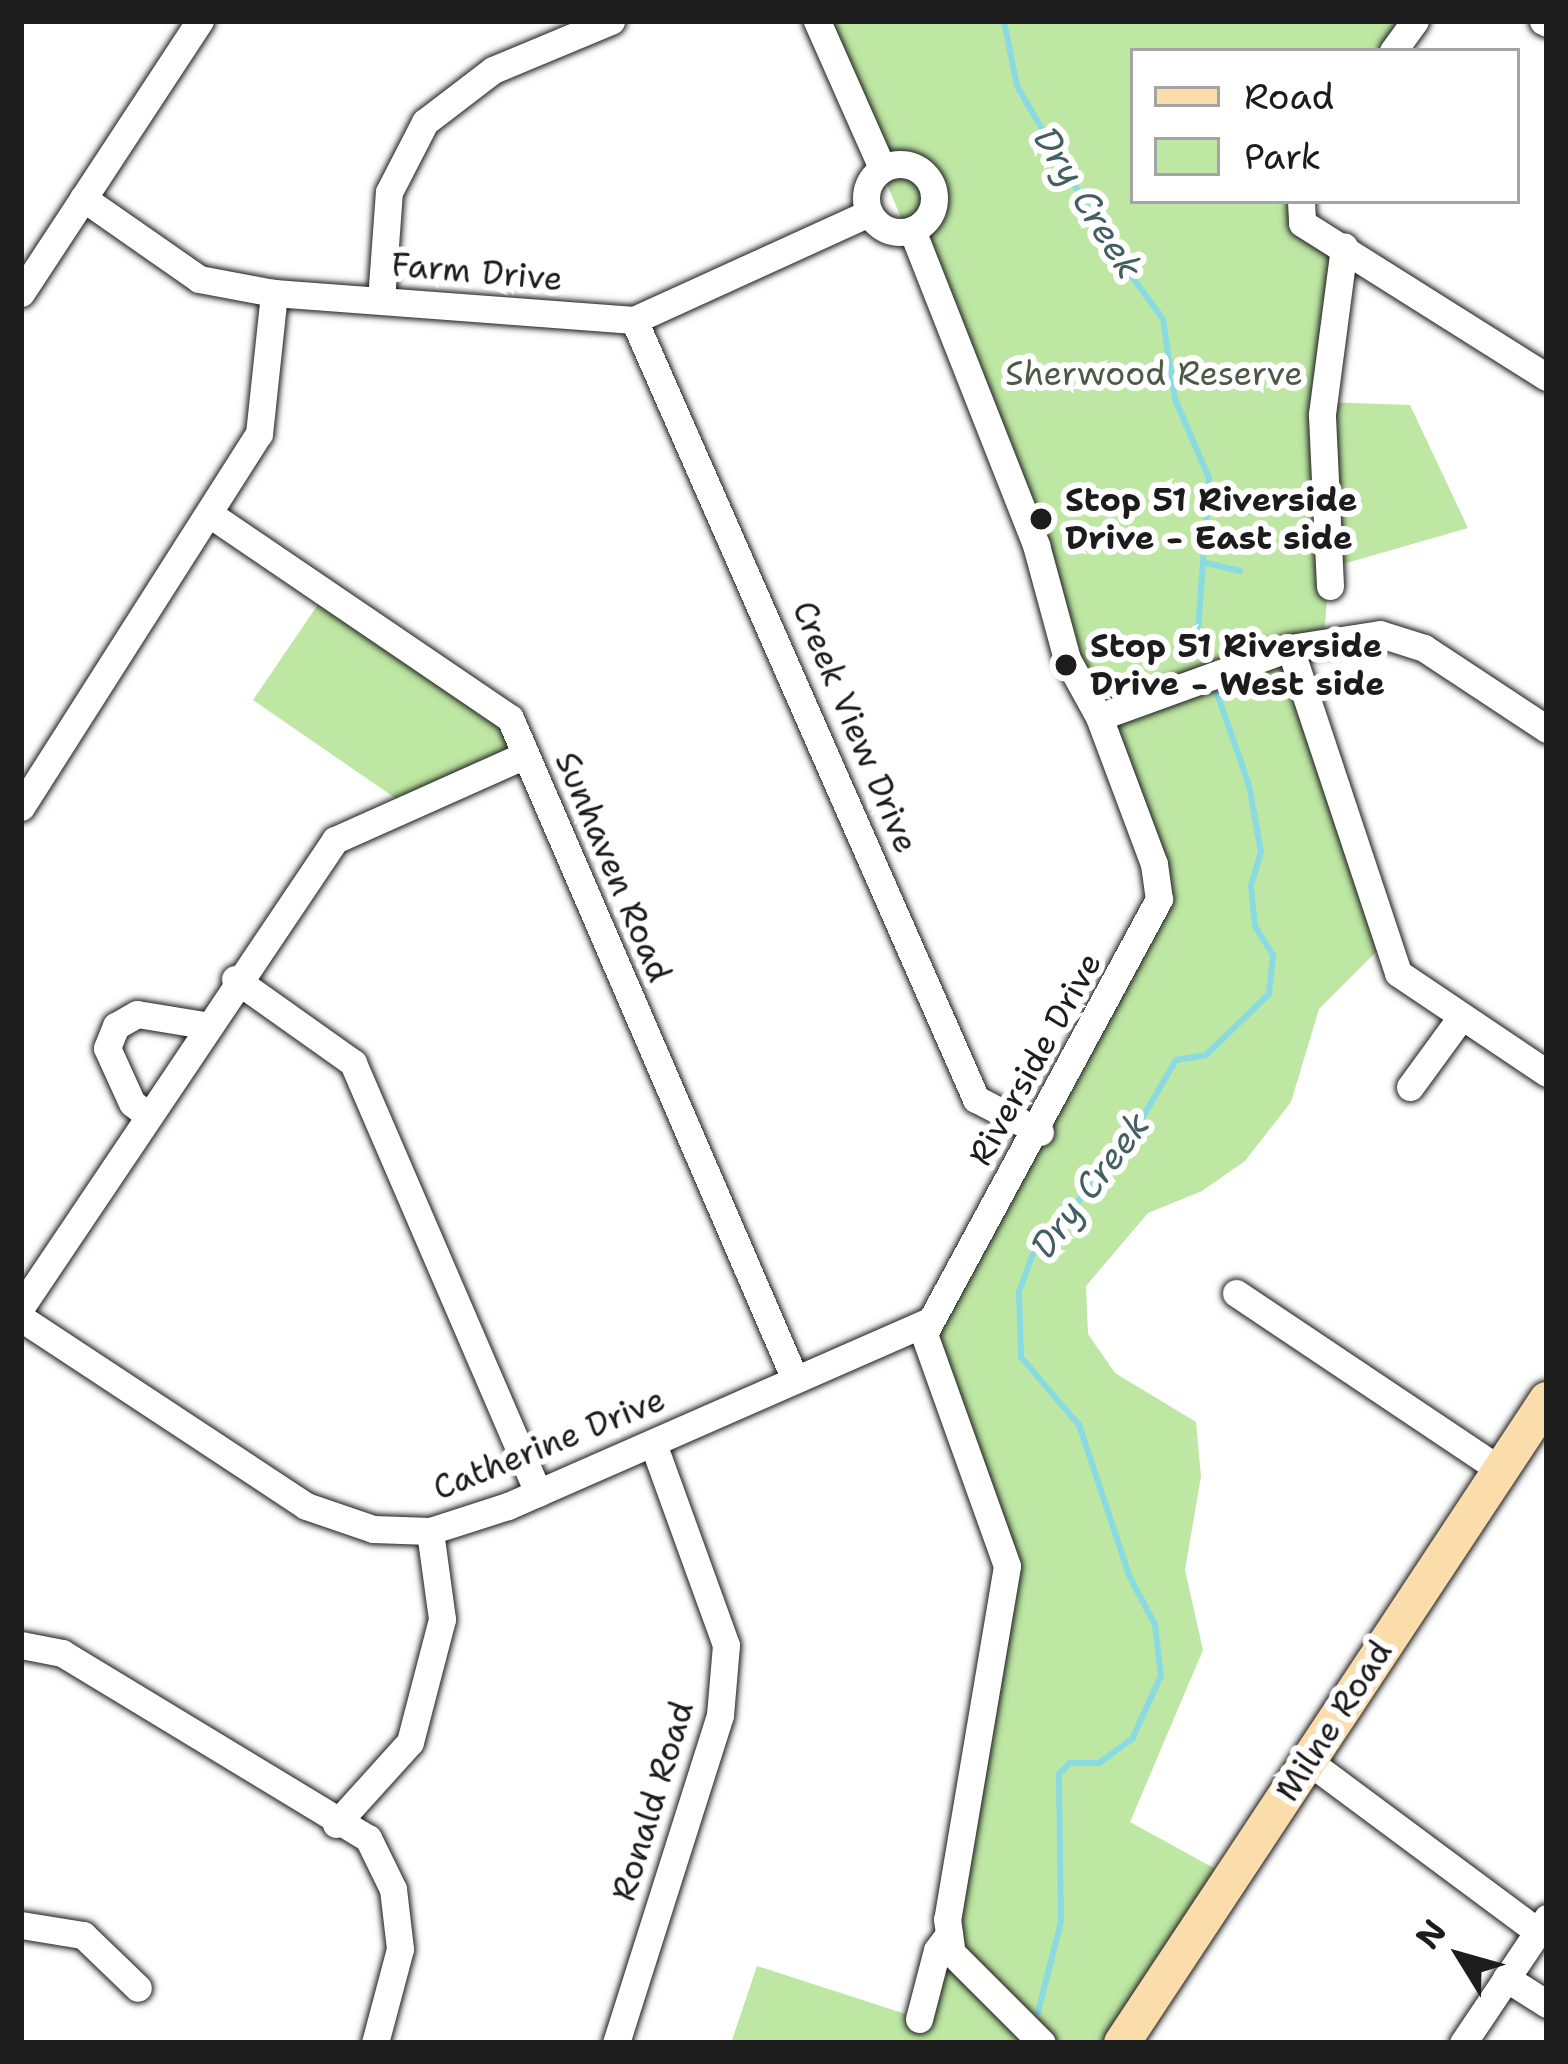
<!DOCTYPE html>
<style>
body{margin:0}
#map{position:relative;width:1568px;height:2064px;overflow:hidden;background:#fff;font-family:"Shantell Sans",sans-serif}
div>[style]{position:absolute}
.green>*{inset:0;background:#bde7a3}
.stream>*{height:6px;margin:-3px;padding:0 3px;transform-origin:3px;border-radius:3px;background:#89dbe1}
.roads{filter:drop-shadow(0 0 3px #1c1c1c) drop-shadow(0 0 3px #1c1c1c)}
.minor>*{height:27px;margin:-13.5px;padding:0 13.5px;transform-origin:13.5px;border-radius:13.5px;background:#fff}
.minor>.ring{margin:-13.5px;padding:0;box-sizing:content-box;background:none;border:27px solid #fff;border-radius:50%}
.major>*{height:36px;margin:-18px;padding:0 18px;transform-origin:18px;border-radius:18px;background:#fbddab}
.dots>*{width:33px;height:33px;translate:-50% -50%;box-sizing:border-box;border:6px solid #fff;border-radius:50%}
span{translate:-50% -50%;white-space:nowrap;text-align:center;line-height:1.15;-webkit-text-stroke:12px #fff;paint-order:stroke}
.street-label{font-size:33px;color:#1c1c1c}
.park-label{font-size:33px;color:#4c5944}
.poi-label{font-size:33px;color:#1c1c1c;font-weight:700}
.left{translate:0 -50%;text-align:left}
.water-label{font-size:36px;color:#425f61;font-style:italic}
.frame{position:absolute;inset:0;border:24px solid #1c1c1c;pointer-events:none}
.legend{position:absolute;left:1130px;top:48px;width:390px;height:156px;box-sizing:border-box;background:#fff;border:3px solid #a4a4a4;margin:0;padding:15px 21px;list-style:none;font-size:36px;color:#1c1c1c}
.legend li{display:flex;align-items:center;gap:24px;height:60px}
.legend b{width:60px;border:3px solid #a4a4a4}
.north{position:absolute;left:1400px;top:1896px;width:120px;height:120px;-webkit-text-stroke:9px #fff;paint-order:stroke;rotate:307deg;font-size:33px;font-weight:700;line-height:48px;text-align:center;color:#1c1c1c}
.north::after{content:'';display:block;margin:auto;width:42px;height:54px;background:#1c1c1c;clip-path:polygon(50% 0,100% 100%,50% 72%,0 100%)}
</style>
<div id="map">
<div class="green">
<i style="clip-path:polygon(819px 21px,1412px 21px,1390px 51px,1133px 51px,1133px 201px,1305px 201px,1343px 263px,1323px 402px,1410px 405px,1468px 528px,1329px 568px,1324px 642px,1291px 647px,1386px 942px,1319px 1009px,1291px 1102px,1245px 1161px,1202px 1191px,1148px 1213px,1086px 1286px,1088px 1334px,1115px 1373px,1196px 1422px,1201px 1476px,1185px 1570px,1203px 1650px,1130px 1822px,1232px 1878px,1122px 2043px,731px 2043px,757px 1966px,918px 2018px,1007px 1566px,958px 1428px,935px 1323px,1159px 899px,1010px 479px)"></i>
<i style="clip-path:polygon(321px 600px,502px 724px,510px 748px,398px 800px,253px 700px)"></i>
</div>
<div class="stream">
<i style="left:1004px;top:21px;width:66px;rotate:78.7deg"></i>
<i style="left:1017px;top:86px;width:187px;rotate:59.9deg"></i>
<i style="left:1111px;top:248px;width:88px;rotate:53.8deg"></i>
<i style="left:1163px;top:319px;width:81px;rotate:81.5deg"></i>
<i style="left:1175px;top:399px;width:86px;rotate:66.7deg"></i>
<i style="left:1209px;top:478px;width:154px;rotate:94.1deg"></i>
<i style="left:1198px;top:632px;width:33px;rotate:67deg"></i>
<i style="left:1206px;top:563px;width:35px;rotate:13deg"></i>
<i style="left:1038px;top:2012px;width:93px;rotate:-75.7deg"></i>
<i style="left:1061px;top:1922px;width:148px;rotate:-90.8deg"></i>
<i style="left:1059px;top:1774px;width:16px;rotate:-45deg"></i>
<i style="left:1070px;top:1763px;width:29px"></i>
<i style="left:1099px;top:1763px;width:41px;rotate:-36deg"></i>
<i style="left:1132px;top:1739px;width:69px;rotate:-65.3deg"></i>
<i style="left:1161px;top:1676px;width:51px;rotate:-96.7deg"></i>
<i style="left:1155px;top:1625px;width:56px;rotate:-117.5deg"></i>
<i style="left:1129px;top:1575px;width:158px;rotate:-108.4deg"></i>
<i style="left:1079px;top:1425px;width:89px;rotate:-130.5deg"></i>
<i style="left:1021px;top:1357px;width:65px;rotate:-91.8deg"></i>
<i style="left:1019px;top:1292px;width:38px;rotate:-70deg"></i>
<i style="left:1032px;top:1256px;width:150px;rotate:-49.9deg"></i>
<i style="left:1129px;top:1141px;width:94px;rotate:-59.9deg"></i>
<i style="left:1176px;top:1060px;width:30px;rotate:-9deg"></i>
<i style="left:1206px;top:1055px;width:88px;rotate:-44.1deg"></i>
<i style="left:1269px;top:994px;width:39px;rotate:-84deg"></i>
<i style="left:1273px;top:955px;width:34px;rotate:-122deg"></i>
<i style="left:1255px;top:926px;width:40px;rotate:-95.7deg"></i>
<i style="left:1251px;top:886px;width:35px;rotate:-74deg"></i>
<i style="left:1261px;top:852px;width:68px;rotate:-100.2deg"></i>
<i style="left:1249px;top:785px;width:101px;rotate:-109.2deg"></i>
</div>
<div class="roads">
<div class="minor">
<i style="left:817px;top:21px;width:161px;rotate:66.1deg"></i>
<i style="left:1543px;top:21px;width:4px;rotate:27deg"></i>
<i style="left:1393px;top:51px;width:37px;rotate:-54deg"></i>
<i class="ring" style="left:866px;top:164px;width:41px;height:41px"></i>
<i style="left:83px;top:198px;width:141px;rotate:34.9deg"></i>
<i style="left:199px;top:279px;width:76px;rotate:10.6deg"></i>
<i style="left:274px;top:293px;width:361px;rotate:4.3deg"></i>
<i style="left:634px;top:320px;width:258px;rotate:-24.5deg"></i>
<i style="left:1301px;top:201px;width:22px;rotate:87deg"></i>
<i style="left:1302px;top:223px;width:289px;rotate:32.2deg"></i>
<i style="left:912px;top:230px;width:339px;rotate:68.5deg"></i>
<i style="left:1036px;top:545px;width:118px;rotate:74.8deg"></i>
<i style="left:1067px;top:659px;width:66px;rotate:61.1deg"></i>
<i style="left:1099px;top:717px;width:157px;rotate:69.5deg"></i>
<i style="left:1154px;top:864px;width:35px;rotate:82deg"></i>
<i style="left:1159px;top:899px;width:494px;rotate:118.4deg"></i>
<i style="left:924px;top:1334px;width:246px;rotate:70.3deg"></i>
<i style="left:1007px;top:1566px;width:358px;rotate:99.6deg"></i>
<i style="left:947px;top:1919px;width:34px;rotate:82deg"></i>
<i style="left:952px;top:1953px;width:127px;rotate:45deg"></i>
<i style="left:21px;top:293px;width:326px;rotate:-56.7deg"></i>
<i style="left:381px;top:300px;width:108px;rotate:-85.8deg"></i>
<i style="left:389px;top:192px;width:79px;rotate:-62.8deg"></i>
<i style="left:425px;top:122px;width:86px;rotate:-37.4deg"></i>
<i style="left:493px;top:70px;width:128px;rotate:-22.6deg"></i>
<i style="left:634px;top:320px;width:851px;rotate:66.3deg"></i>
<i style="left:976px;top:1099px;width:72px;rotate:27.3deg"></i>
<i style="left:211px;top:515px;width:361px;rotate:34.2deg"></i>
<i style="left:510px;top:718px;width:718px;rotate:66.69deg"></i>
<i style="left:1330px;top:586px;width:172px;rotate:-92.7deg"></i>
<i style="left:1322px;top:414px;width:169px;rotate:-82.5deg"></i>
<i style="left:1290px;top:648px;width:342px;rotate:71.6deg"></i>
<i style="left:1398px;top:973px;width:179px;rotate:33.9deg"></i>
<i style="left:1099px;top:717px;width:203px;rotate:-19.9deg"></i>
<i style="left:1290px;top:648px;width:91px;rotate:-8.8deg"></i>
<i style="left:1380px;top:634px;width:46px;rotate:17.7deg"></i>
<i style="left:1424px;top:648px;width:147px;rotate:33.4deg"></i>
<i style="left:21px;top:807px;width:442px;rotate:-57.5deg"></i>
<i style="left:259px;top:434px;width:142px;rotate:-83.9deg"></i>
<i style="left:235px;top:979px;width:145px;rotate:35.4deg"></i>
<i style="left:353px;top:1063px;width:468px;rotate:66.7deg"></i>
<i style="left:1410px;top:1087px;width:87px;rotate:-53.9deg"></i>
<i style="left:145px;top:1113px;width:16px;rotate:-142deg"></i>
<i style="left:132px;top:1103px;width:60px;rotate:-114.4deg"></i>
<i style="left:107px;top:1048px;width:24px;rotate:-68deg"></i>
<i style="left:116px;top:1026px;width:24px;rotate:-30deg"></i>
<i style="left:137px;top:1014px;width:68px;rotate:9.3deg"></i>
<i style="left:1236px;top:1293px;width:318px;rotate:33.8deg"></i>
<i style="left:21px;top:1307px;width:563px;rotate:-56.08deg"></i>
<i style="left:335px;top:840px;width:208px;rotate:-24.1deg"></i>
<i style="left:21px;top:1318px;width:341px;rotate:33.4deg"></i>
<i style="left:306px;top:1506px;width:71px;rotate:18.9deg"></i>
<i style="left:373px;top:1529px;width:57px;rotate:2deg"></i>
<i style="left:430px;top:1531px;width:82px;rotate:-17.8deg"></i>
<i style="left:508px;top:1506px;width:459px;rotate:-23.7deg"></i>
<i style="left:21px;top:1645px;width:42px;rotate:11deg"></i>
<i style="left:62px;top:1653px;width:358px;rotate:31.2deg"></i>
<i style="left:368px;top:1838px;width:57px;rotate:63.9deg"></i>
<i style="left:393px;top:1889px;width:60px;rotate:83.3deg"></i>
<i style="left:400px;top:1949px;width:97px;rotate:104.9deg"></i>
<i style="left:1308px;top:1761px;width:287px;rotate:36.6deg"></i>
<i style="left:336px;top:1824px;width:110px;rotate:-47.9deg"></i>
<i style="left:410px;top:1742px;width:127px;rotate:-75.4deg"></i>
<i style="left:442px;top:1619px;width:89px;rotate:-97.8deg"></i>
<i style="left:21px;top:1925px;width:63px;rotate:9.2deg"></i>
<i style="left:83px;top:1935px;width:76px;rotate:43.9deg"></i>
<i style="left:1506px;top:1978px;width:49px;rotate:32.4deg"></i>
<i style="left:919px;top:2019px;width:71px;rotate:-75.4deg"></i>
<i style="left:937px;top:1950px;width:20px;rotate:-53deg"></i>
<i style="left:616px;top:2043px;width:344px;rotate:-72.4deg"></i>
<i style="left:720px;top:1715px;width:70px;rotate:-85.1deg"></i>
<i style="left:726px;top:1645px;width:215px;rotate:-109.9deg"></i>
<i style="left:1463px;top:2043px;width:151px;rotate:-56.1deg"></i>
</div>
<div class="major">
<i style="left:1122px;top:2043px;width:771px;rotate:-56.54deg"></i>
</div>
</div>
<div class="dots">
<i style="left:1041px;top:519px;background:#1c1c1c"></i>
<i style="left:1066px;top:665px;background:#1c1c1c"></i>
</div>
<div class="street-label">
<span style="left:477px;top:272px;rotate:5deg">Farm Drive</span>
<span style="left:855px;top:727px;rotate:67deg">Creek View Drive</span>
<span style="left:613px;top:867px;rotate:67deg">Sunhaven Road</span>
<span style="left:1035px;top:1059px;rotate:-61deg">Riverside Drive</span>
<span style="left:549px;top:1444px;rotate:-22deg">Catherine Drive</span>
<span style="left:1334px;top:1721px;rotate:-57deg">Milne Road</span>
<span style="left:653px;top:1801px;rotate:-73deg">Ronald Road</span>
</div>
<div class="park-label">
<span style="left:1154px;top:374px">Sherwood Reserve</span>
</div>
<div class="poi-label">
<span class="left" style="left:1065px;top:519px">Stop 51 Riverside<br>Drive - East side</span>
<span class="left" style="left:1090px;top:665px">Stop 51 Riverside<br>Drive - West side</span>
</div>
<div class="water-label">
<span style="left:1088px;top:203px;rotate:58deg">Dry Creek</span>
<span style="left:1090px;top:1185px;rotate:-53deg">Dry Creek</span>
</div>
<div class="frame"></div>
<ul class="legend">
<li><b style="height:15px;background:#fbddab"></b>Road</li>
<li><b style="height:33px;background:#bde7a3"></b>Park</li>
</ul>
<div class="north">N</div>
</div>
